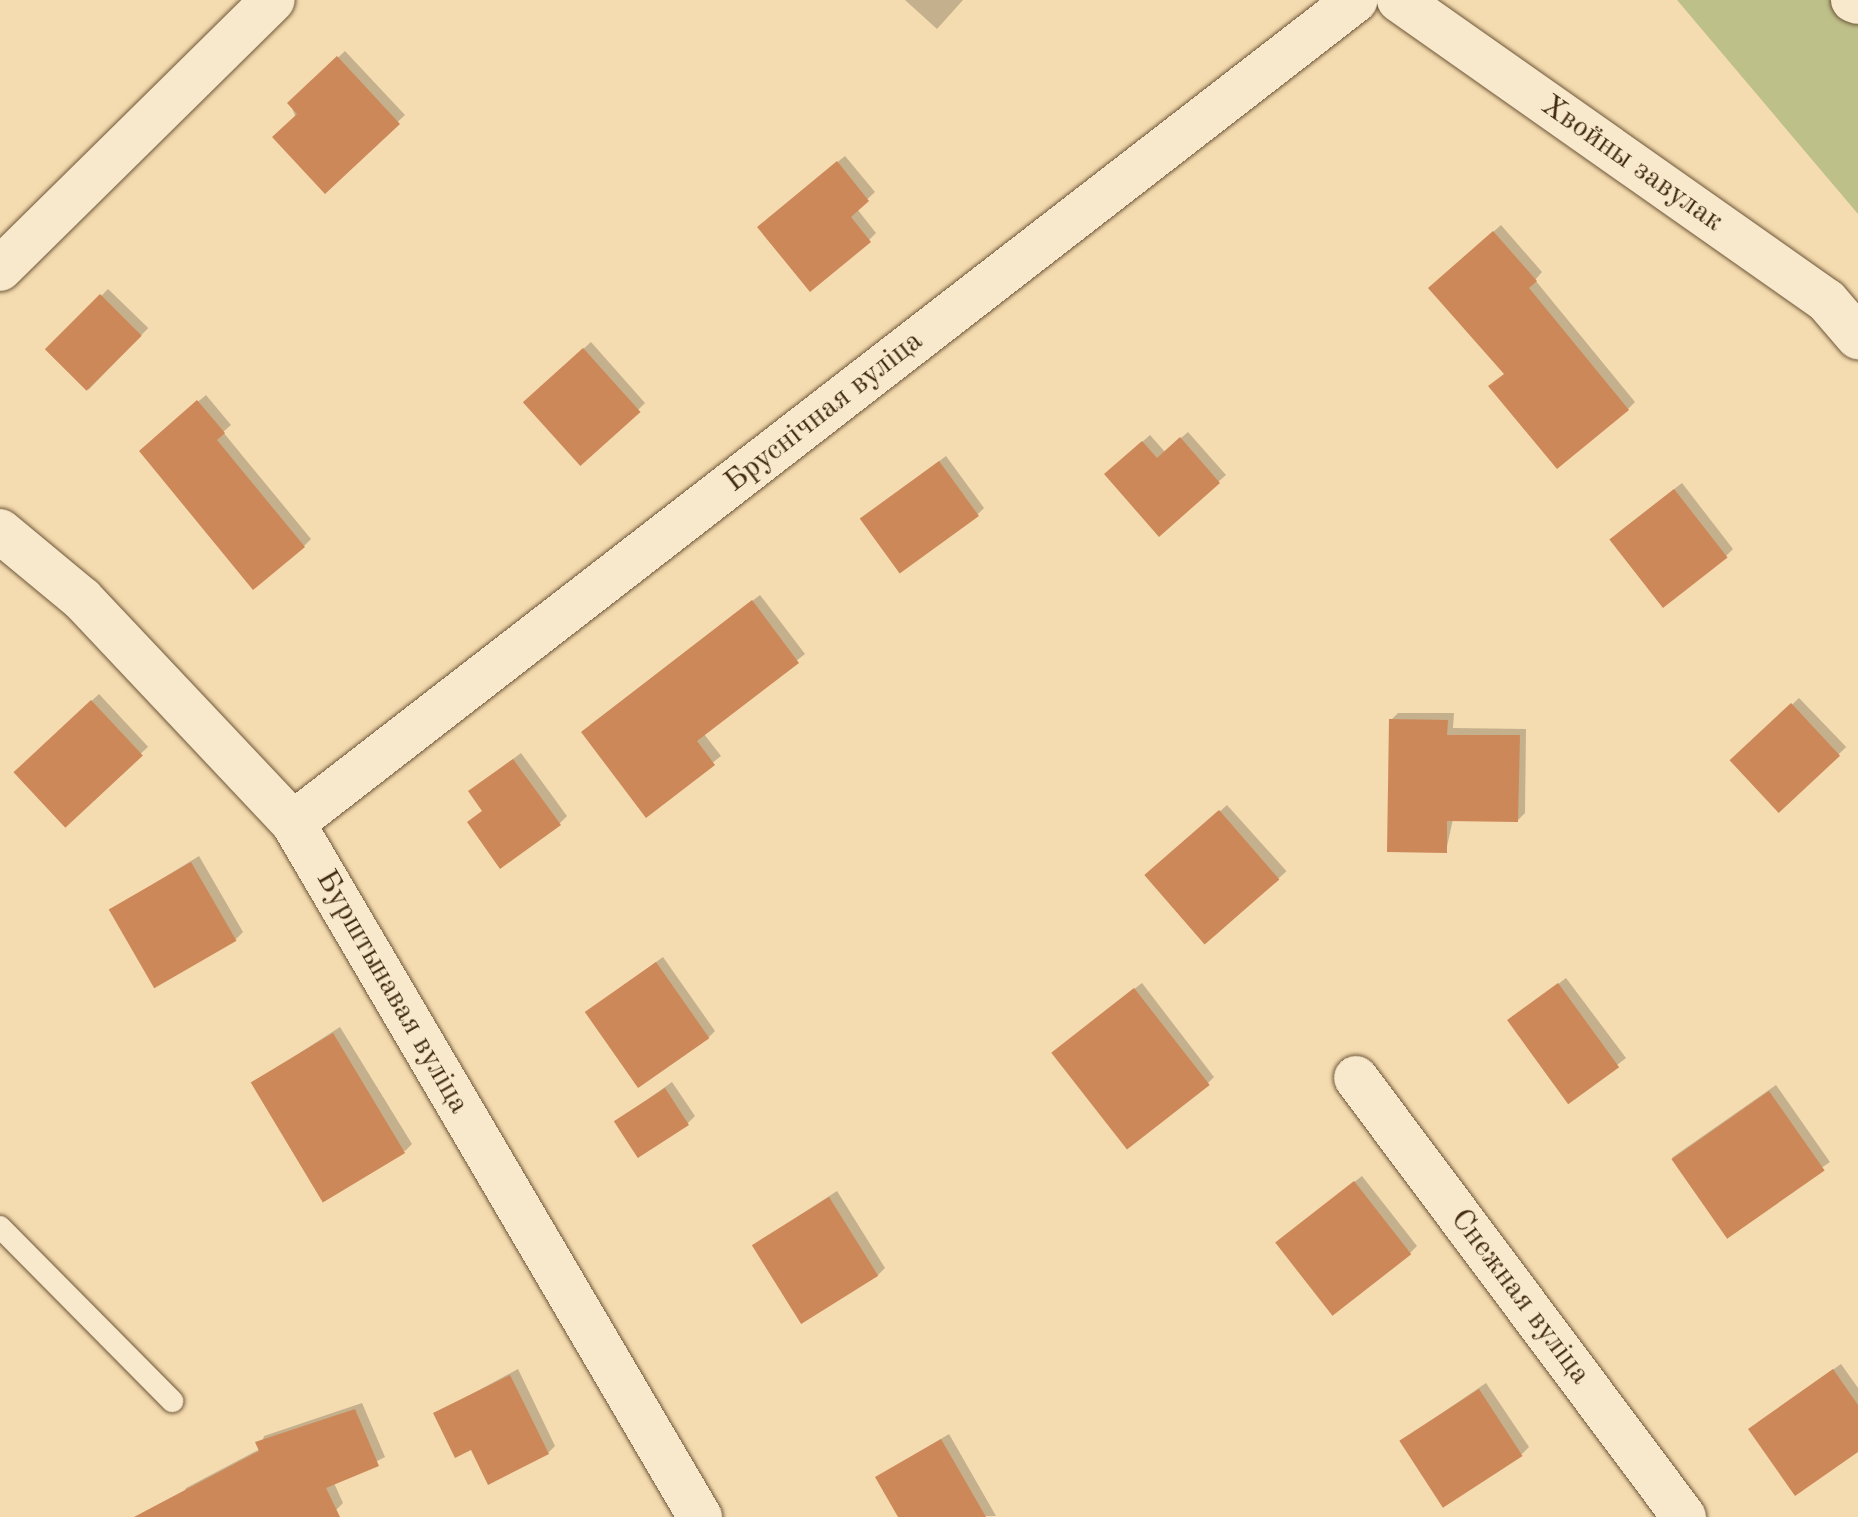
<!DOCTYPE html>
<meta charset="utf-8">
<style>
body{margin:0}
#map{position:relative;width:1858px;height:1517px;overflow:hidden;background:#f5dcb0;font-family:"Old Standard TT",serif}
div>[style]{position:absolute}
.green>*{inset:0;background:#bec08a}
.shadow>*{inset:0;background:#0003;transform-origin:0 0}
.building>*{inset:0;background:#cd8859;transform-origin:0 0}
.roads{filter:drop-shadow(0 0 2px #6d5638) drop-shadow(0 0 2px #6d5638)}
.service>*{height:22px;margin:-11px;padding:0 11px;transform-origin:11px;border-radius:11px;background:#f8e8cc}
.minor>*{height:44px;margin:-22px;padding:0 22px;transform-origin:22px;border-radius:22px;background:#f8e8cc}
span{translate:-50% -50%;white-space:nowrap;text-align:center;line-height:1.15;-webkit-text-stroke:8px #f8e8cc;paint-order:stroke}
.street-label{font-size:30px;color:#402a10}
</style>
<div id="map">
<div class="green">
<i style="clip-path:polygon(1677px 0,1858px 0,1858px 214px)"></i>
</div>
<div class="shadow">
<i style="clip-path:polygon(905px 0,963px 0,937px 29px)"></i>
<i style="clip-path:polygon(345px 51px,405px 115px,325px 191px,290px 103px)"></i>
<i style="clip-path:polygon(845px 156px,875px 192px,857px 209px,876px 233px,869px 240px,766px 220px)"></i>
<i style="clip-path:polygon(1501px 225px,1542px 272px,1535px 280px,1635px 402px,1628px 409px,1506px 373px,1438px 281px)"></i>
<i style="left:108px;top:289px;width:56px;height:86px;rotate:44deg"></i>
<i style="clip-path:polygon(591px 342px,645px 403px,638px 410px,532px 395px)"></i>
<i style="clip-path:polygon(206px 395px,231px 425px,223px 432px,311px 539px,304px 546px,148px 444px)"></i>
<i style="clip-path:polygon(1188px 432px,1226px 475px,1159px 534px,1114px 467px,1150px 435px,1165px 452px)"></i>
<i style="clip-path:polygon(946px 456px,984px 508px,977px 515px,862px 519px)"></i>
<i style="clip-path:polygon(1682px 483px,1733px 549px,1726px 556px,1619px 532px)"></i>
<i style="clip-path:polygon(760px 595px,805px 654px,704px 734px,721px 756px,647px 815px,590px 725px)"></i>
<i style="left:99px;top:694px;width:72px;height:114px;rotate:47deg"></i>
<i style="left:1799px;top:698px;width:68px;height:91px;rotate:46deg"></i>
<i style="clip-path:polygon(1398px 713px,1454px 713px,1453px 728px,1526px 729px,1525px 813px,1518px 820px,1453px 819px,1446px 851px,1391px 720px)"></i>
<i style="clip-path:polygon(521px 753px,567px 816px,560px 823px,484px 810px,470px 791px)"></i>
<i style="left:1227px;top:805px;width:89px;height:97px;rotate:48deg"></i>
<i style="clip-path:polygon(199px 856px,243px 932px,236px 939px,111px 910px)"></i>
<i style="clip-path:polygon(663px 957px,715px 1031px,708px 1038px,587px 1012px)"></i>
<i style="clip-path:polygon(1566px 978px,1626px 1058px,1571px 1101px,1518px 1015px)"></i>
<i style="clip-path:polygon(1142px 983px,1214px 1077px,1207px 1084px,1053px 1052px)"></i>
<i style="clip-path:polygon(340px 1027px,412px 1144px,405px 1151px,253px 1083px)"></i>
<i style="clip-path:polygon(672px 1082px,695px 1116px,688px 1123px,616px 1122px)"></i>
<i style="left:1776px;top:1085px;width:94px;height:127px;rotate:55deg"></i>
<i style="clip-path:polygon(1362px 1176px,1417px 1246px,1410px 1253px,1285px 1236px)"></i>
<i style="clip-path:polygon(837px 1191px,885px 1268px,878px 1275px,754px 1245px)"></i>
<i style="clip-path:polygon(1841px 1364px,1858px 1388px,1858px 1449px,1758px 1422px)"></i>
<i style="clip-path:polygon(518px 1369px,555px 1446px,548px 1453px,472px 1447px,435px 1414px)"></i>
<i style="clip-path:polygon(1486px 1383px,1529px 1447px,1522px 1454px,1410px 1435px)"></i>
<i style="clip-path:polygon(362px 1403px,385px 1457px,334px 1483px,343px 1503px,336px 1510px,321px 1517px,172px 1517px,186px 1488px,260px 1449px,264px 1436px)"></i>
<i style="clip-path:polygon(949px 1434px,996px 1516px,901px 1517px,878px 1477px)"></i>
</div>
<div class="building">
<i style="clip-path:polygon(337px 56px,400px 124px,325px 194px,272px 137px,297px 114px,287px 103px)"></i>
<i style="clip-path:polygon(837px 161px,869px 201px,851px 217px,871px 242px,810px 292px,757px 227px)"></i>
<i style="clip-path:polygon(1493px 231px,1537px 281px,1529px 288px,1629px 410px,1557px 469px,1488px 386px,1504px 374px,1428px 288px)"></i>
<i style="left:100px;top:294px;width:59px;height:78px;rotate:45deg"></i>
<i style="left:583px;top:348px;width:86px;height:81px;rotate:48deg"></i>
<i style="clip-path:polygon(197px 400px,225px 433px,217px 440px,305px 547px,253px 590px,139px 451px)"></i>
<i style="clip-path:polygon(1180px 437px,1220px 483px,1159px 537px,1104px 474px,1142px 441px,1157px 458px)"></i>
<i style="left:939px;top:461px;width:68px;height:98px;rotate:54deg"></i>
<i style="left:1674px;top:489px;width:87px;height:82px;rotate:52deg"></i>
<i style="clip-path:polygon(752px 600px,799px 663px,697px 741px,715px 765px,646px 818px,581px 732px)"></i>
<i style="left:91px;top:700px;width:76px;height:106px;rotate:47deg"></i>
<i style="left:1791px;top:703px;width:72px;height:84px;rotate:47deg"></i>
<i style="clip-path:polygon(1389px 719px,1448px 720px,1447px 735px,1520px 735px,1518px 822px,1447px 821px,1447px 853px,1387px 852px)"></i>
<i style="clip-path:polygon(513px 759px,561px 825px,500px 869px,467px 822px,482px 811px,468px 791px)"></i>
<i style="left:1219px;top:810px;width:92px;height:99px;rotate:49deg"></i>
<i style="left:191px;top:862px;width:91px;height:95px;rotate:60deg"></i>
<i style="left:656px;top:962px;width:93px;height:87px;rotate:55deg"></i>
<i style="left:1558px;top:983px;width:104px;height:63px;rotate:54deg"></i>
<i style="left:1134px;top:988px;width:123px;height:105px;rotate:52deg"></i>
<i style="left:333px;top:1033px;width:140px;height:96px;rotate:59deg"></i>
<i style="left:665px;top:1088px;width:44px;height:61px;rotate:57deg"></i>
<i style="left:1769px;top:1091px;width:97px;height:119px;rotate:55deg"></i>
<i style="left:1354px;top:1181px;width:93px;height:100px;rotate:52deg"></i>
<i style="left:829px;top:1197px;width:93px;height:91px;rotate:58deg"></i>
<i style="clip-path:polygon(1833px 1369px,1858px 1405px,1858px 1452px,1795px 1496px,1748px 1429px)"></i>
<i style="clip-path:polygon(510px 1375px,549px 1454px,488px 1485px,471px 1450px,455px 1458px,433px 1413px)"></i>
<i style="left:1479px;top:1389px;width:80px;height:95px;rotate:57deg"></i>
<i style="clip-path:polygon(355px 1409px,379px 1466px,326px 1488px,340px 1517px,134px 1517px,259px 1451px,255px 1442px)"></i>
<i style="clip-path:polygon(941px 1439px,986px 1517px,898px 1517px,875px 1477px)"></i>
</div>
<div class="roads">
<div class="service">
<i style="left:0;top:1227px;width:245px;rotate:45.3deg"></i>
</div>
<div class="minor">
<i style="left:1399px;top:0;width:523px;rotate:35.12deg"></i>
<i style="left:1827px;top:301px;width:48px;rotate:49.3deg"></i>
<i style="left:1853px;top:0;width:5px;rotate:22deg"></i>
<i style="left:0;top:269px;width:383px;rotate:-44.6deg"></i>
<i style="left:0;top:531px;width:107px;rotate:39.7deg"></i>
<i style="left:82px;top:599px;width:308px;rotate:46.7deg"></i>
<i style="left:293px;top:823px;width:805px;rotate:59.61deg"></i>
<i style="left:293px;top:823px;width:1344px;rotate:-37.75deg"></i>
<i style="left:1356px;top:1078px;width:548px;rotate:53.23deg"></i>
</div>
</div>
<div class="street-label">
<span style="left:1632px;top:164px;rotate:35deg">Хвойны завулак</span>
<span style="left:824px;top:412px;rotate:-38deg">Бруснічная вуліца</span>
<span style="left:392px;top:992px;rotate:60deg">Бурштынавая вуліца</span>
<span style="left:1520px;top:1297px;rotate:53deg">Снежная вуліца</span>
</div>
</div>
